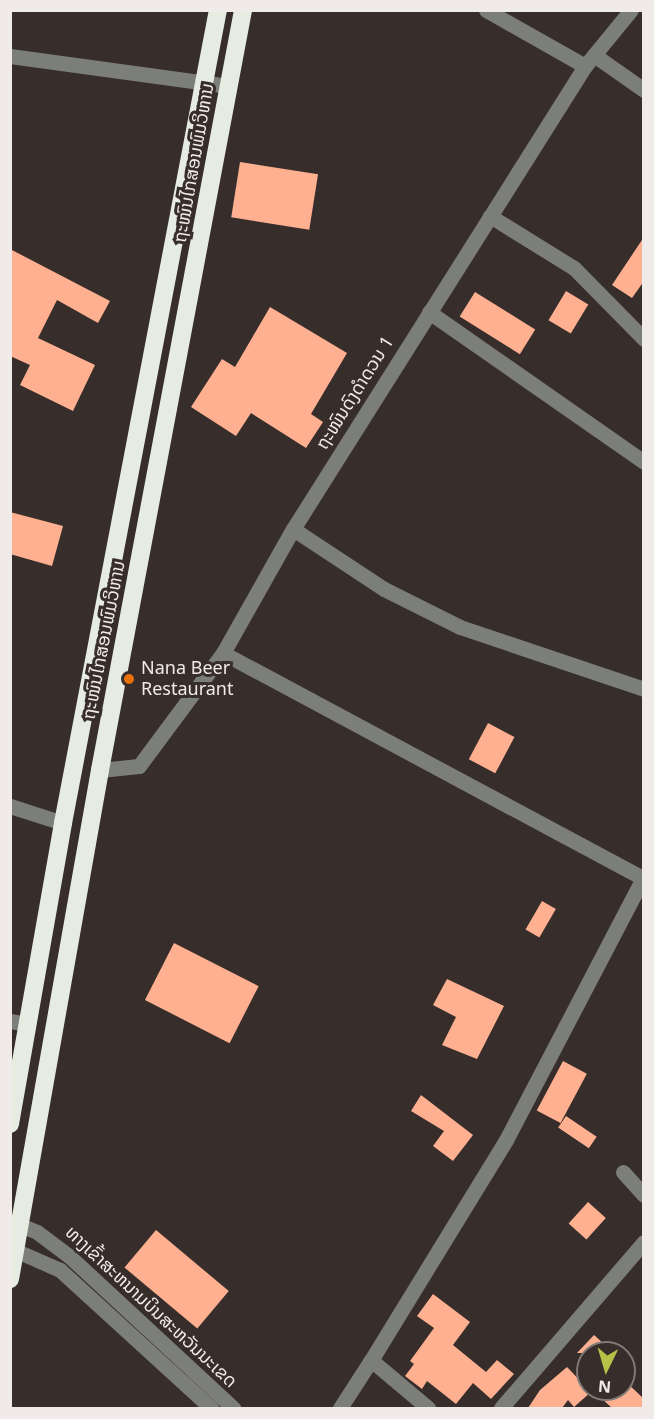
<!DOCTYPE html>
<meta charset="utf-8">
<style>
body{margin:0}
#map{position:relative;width:654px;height:1419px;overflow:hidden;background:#372d2a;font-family:Georgia,"Noto Sans Lao",serif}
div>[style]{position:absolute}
.building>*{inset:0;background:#ffb091;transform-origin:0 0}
.minor>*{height:15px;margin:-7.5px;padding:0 7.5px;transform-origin:7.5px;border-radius:7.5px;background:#7c7e7a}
.highway>*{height:18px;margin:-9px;padding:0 9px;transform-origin:9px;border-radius:9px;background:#e6ece2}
.dots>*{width:16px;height:16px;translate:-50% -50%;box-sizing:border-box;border:3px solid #372d2a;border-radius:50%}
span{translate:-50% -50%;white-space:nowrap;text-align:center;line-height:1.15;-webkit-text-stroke:6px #372d2a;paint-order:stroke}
.street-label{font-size:18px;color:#f0eae8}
.poi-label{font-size:18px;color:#f0eae8}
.left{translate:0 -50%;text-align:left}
.frame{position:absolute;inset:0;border:12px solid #f0eae8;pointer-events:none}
.north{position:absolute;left:576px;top:1341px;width:60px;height:60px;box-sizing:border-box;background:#372d2a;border:2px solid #817976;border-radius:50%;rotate:185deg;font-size:16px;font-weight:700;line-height:24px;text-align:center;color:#f0eae8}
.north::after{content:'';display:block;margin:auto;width:21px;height:27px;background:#b6c148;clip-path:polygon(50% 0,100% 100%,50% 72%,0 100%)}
</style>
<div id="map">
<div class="building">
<i style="left:240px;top:162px;width:79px;height:56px;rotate:9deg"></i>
<i style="clip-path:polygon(644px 237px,644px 281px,632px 298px,612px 285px)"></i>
<i style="clip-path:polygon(10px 249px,110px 301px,98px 323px,57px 300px,38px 338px,95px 365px,73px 411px,20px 385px,30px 365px,10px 356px)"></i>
<i style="left:566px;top:291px;width:26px;height:34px;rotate:31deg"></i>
<i style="left:475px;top:292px;width:71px;height:29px;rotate:32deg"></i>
<i style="clip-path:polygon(270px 307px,347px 353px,311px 414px,323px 422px,306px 448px,251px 413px,236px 436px,191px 407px,222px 359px,235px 367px)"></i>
<i style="clip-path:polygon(10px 512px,63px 526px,52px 566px,10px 554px)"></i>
<i style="left:488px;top:723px;width:30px;height:41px;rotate:28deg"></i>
<i style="left:542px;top:901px;width:16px;height:33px;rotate:30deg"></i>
<i style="left:174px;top:943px;width:95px;height:64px;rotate:27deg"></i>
<i style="clip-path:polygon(447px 979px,504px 1006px,477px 1059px,442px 1045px,456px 1017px,433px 1005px)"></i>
<i style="left:563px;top:1061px;width:27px;height:56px;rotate:28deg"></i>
<i style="clip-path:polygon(421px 1095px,473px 1135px,453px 1161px,433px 1146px,444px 1131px,411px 1111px)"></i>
<i style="left:566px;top:1116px;width:37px;height:14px;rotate:34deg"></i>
<i style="left:588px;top:1202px;width:24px;height:29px;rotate:42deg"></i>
<i style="left:156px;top:1230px;width:95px;height:49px;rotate:40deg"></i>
<i style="clip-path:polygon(433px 1294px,470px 1322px,453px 1345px,486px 1372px,497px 1360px,514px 1374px,491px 1399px,473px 1383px,456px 1404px,427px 1381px,422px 1389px,405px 1376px,414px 1364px,410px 1361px,434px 1328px,417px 1316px)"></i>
<i style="clip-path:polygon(594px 1335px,614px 1353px,577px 1353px)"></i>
<i style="clip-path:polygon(567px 1367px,591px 1392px,574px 1407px,568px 1400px,562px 1408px,528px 1408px,540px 1390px)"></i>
<i style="clip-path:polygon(624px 1380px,644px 1399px,644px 1408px,612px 1408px,600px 1397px,608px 1389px,624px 1389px)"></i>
</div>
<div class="minor">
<i style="left:486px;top:10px;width:114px;rotate:29.5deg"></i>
<i style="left:594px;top:55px;width:61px;rotate:35deg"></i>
<i style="left:10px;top:56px;width:221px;rotate:7.8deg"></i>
<i style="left:490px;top:216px;width:99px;rotate:31.8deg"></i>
<i style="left:574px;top:268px;width:100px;rotate:45.4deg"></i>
<i style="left:429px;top:312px;width:262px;rotate:34.9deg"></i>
<i style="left:293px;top:529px;width:109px;rotate:33.4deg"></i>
<i style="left:384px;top:589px;width:85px;rotate:26.6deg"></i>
<i style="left:460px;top:627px;width:194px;rotate:18.6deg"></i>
<i style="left:223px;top:653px;width:476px;rotate:28.2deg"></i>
<i style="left:643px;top:878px;width:296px;rotate:117.6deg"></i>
<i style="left:506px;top:1140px;width:258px;rotate:121.5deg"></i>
<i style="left:371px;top:1360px;width:75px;rotate:40.1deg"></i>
<i style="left:100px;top:770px;width:39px;rotate:-6deg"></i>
<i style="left:139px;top:766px;width:141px;rotate:-53.4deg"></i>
<i style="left:223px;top:653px;width:142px;rotate:-60.6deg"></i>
<i style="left:293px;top:529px;width:547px;rotate:-57.76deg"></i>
<i style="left:585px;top:66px;width:72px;rotate:-50.6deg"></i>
<i style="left:10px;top:806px;width:56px;rotate:17.8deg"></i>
<i style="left:10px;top:1021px;width:18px;rotate:9deg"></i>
<i style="left:623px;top:1172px;width:31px;rotate:48deg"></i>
<i style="left:10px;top:1221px;width:29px;rotate:22deg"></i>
<i style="left:37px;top:1232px;width:40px;rotate:37deg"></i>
<i style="left:69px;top:1256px;width:224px;rotate:42.8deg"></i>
<i style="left:10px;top:1248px;width:55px;rotate:23.7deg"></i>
<i style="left:60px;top:1270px;width:205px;rotate:42.4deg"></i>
<i style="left:340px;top:1408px;width:57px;rotate:-57.1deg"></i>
<i style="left:501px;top:1408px;width:219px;rotate:-49.3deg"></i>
</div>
<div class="highway">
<i style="left:10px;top:1124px;width:306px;rotate:-80deg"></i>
<i style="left:63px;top:823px;width:828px;rotate:-79.21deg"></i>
<i style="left:10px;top:1279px;width:517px;rotate:-79.97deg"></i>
<i style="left:100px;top:770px;width:773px;rotate:-79.34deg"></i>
</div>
<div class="dots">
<i style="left:129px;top:679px;background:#e8710a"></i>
</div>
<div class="street-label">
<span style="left:194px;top:163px;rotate:-80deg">ຖະໜົນໄກສອນພົມວິຫານ</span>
<span style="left:355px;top:393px;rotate:-58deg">ຖະໜົນດົງດຳດວນ 1</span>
<span style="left:104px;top:640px;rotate:-79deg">ຖະໜົນໄກສອນພົມວິຫານ</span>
<span style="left:151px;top:1307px;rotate:43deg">ທາງເຂົ້າສະຫນາມບິນສະຫວັນນະເຂດ</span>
</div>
<div class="poi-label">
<span class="left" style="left:141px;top:679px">Nana Beer<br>Restaurant</span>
</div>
<div class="frame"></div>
<div class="north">N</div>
</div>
